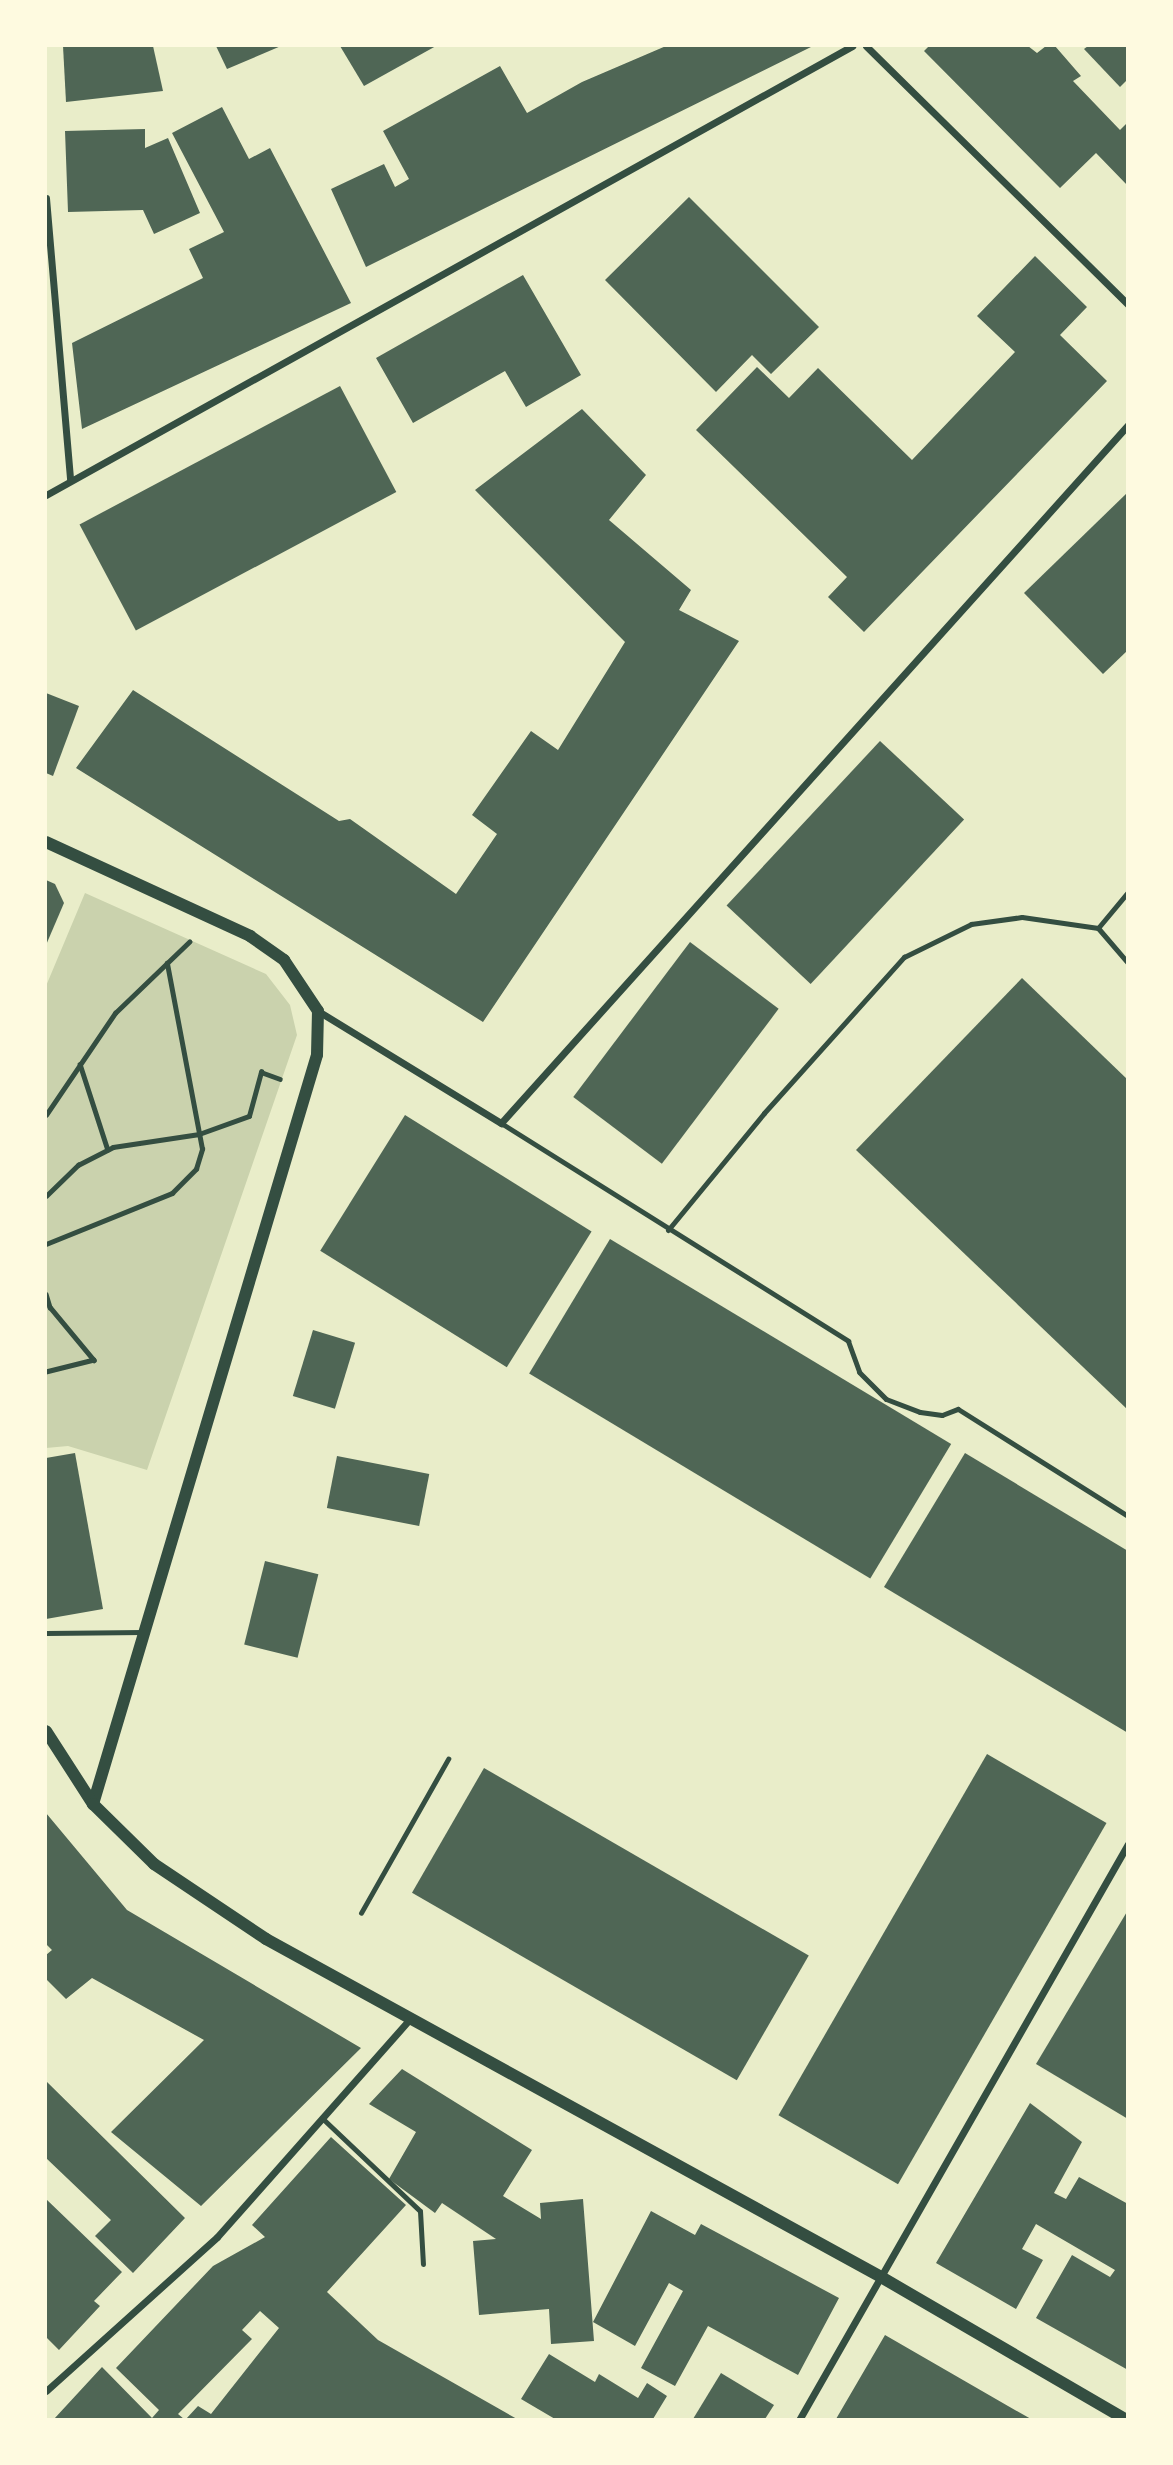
<!DOCTYPE html>
<style>
body{margin:0}
#map{position:relative;width:1173px;height:2465px;overflow:hidden;background:#e9edc9;font-family:Raleway,sans-serif}
div>[style]{position:absolute}
.green>*{inset:0;background:#cad2ad}
.building>*{inset:0;background:#4f6655;transform-origin:0 0}
.path>*{height:4.5px;margin:-2.25px;padding:0 2.25px;transform-origin:2.25px;border-radius:2.25px;background:#344e41}
.service>*{height:5px;margin:-2.5px;padding:0 2.5px;transform-origin:2.5px;border-radius:2.5px;background:#344e41}
.minor>*{height:7px;margin:-3.5px;padding:0 3.5px;transform-origin:3.5px;border-radius:3.5px;background:#344e41}
.tertiary>*{height:12px;margin:-6px;padding:0 6px;transform-origin:6px;border-radius:6px;background:#344e41}
span{translate:-50% -50%;white-space:nowrap;text-align:center;line-height:1.15;-webkit-text-stroke:7px #fefae0;paint-order:stroke}
.frame{position:absolute;inset:0;border:47px solid #fefae0;pointer-events:none}
</style>
<div id="map">
<div class="green">
<i style="clip-path:polygon(85px 893px,266px 974px,290px 1005px,297px 1035px,147px 1470px,68px 1446px,46px 1448px,46px 986px)"></i>
</div>
<div class="building">
<i style="clip-path:polygon(63px 46px,153px 46px,163px 91px,66px 102px)"></i>
<i style="clip-path:polygon(216px 46px,281px 46px,227px 69px)"></i>
<i style="clip-path:polygon(340px 46px,436px 46px,364px 86px)"></i>
<i style="clip-path:polygon(666px 46px,813px 46px,366px 267px,331px 189px,384px 164px,395px 187px,409px 179px,383px 131px,500px 66px,527px 113px,582px 82px)"></i>
<i style="clip-path:polygon(929px 46px,1028px 46px,1037px 53px,1046px 46px,1055px 46px,1081px 76px,1073px 81px,1120px 130px,1128px 122px,1128px 186px,1096px 153px,1060px 188px,924px 51px)"></i>
<i style="clip-path:polygon(1088px 46px,1128px 46px,1128px 79px,1120px 87px,1084px 49px)"></i>
<i style="clip-path:polygon(222px 107px,249px 159px,270px 148px,351px 303px,82px 429px,72px 343px,203px 278px,189px 249px,224px 232px,172px 133px)"></i>
<i style="clip-path:polygon(145px 129px,145px 148px,168px 138px,200px 213px,154px 234px,143px 210px,68px 212px,65px 131px)"></i>
<i style="clip-path:polygon(689px 197px,819px 327px,771px 374px,752px 355px,716px 392px,605px 280px)"></i>
<i style="clip-path:polygon(1035px 256px,1087px 307px,1060px 335px,1107px 381px,864px 632px,828px 597px,847px 577px,696px 430px,757px 367px,789px 398px,818px 368px,912px 460px,1015px 352px,977px 316px)"></i>
<i style="clip-path:polygon(523px 275px,581px 375px,526px 407px,505px 371px,413px 423px,376px 358px)"></i>
<i style="left:340px;top:386px;width:120px;height:295px;rotate:62deg"></i>
<i style="clip-path:polygon(582px 409px,646px 475px,609px 520px,691px 590px,679px 610px,739px 641px,483px 1022px,76px 768px,133px 690px,339px 821px,350px 819px,456px 894px,497px 834px,472px 815px,531px 731px,558px 750px,625px 642px,475px 490px)"></i>
<i style="clip-path:polygon(1128px 492px,1128px 650px,1103px 674px,1024px 593px)"></i>
<i style="clip-path:polygon(46px 693px,79px 706px,53px 776px,46px 773px)"></i>
<i style="left:880px;top:741px;width:115px;height:225px;rotate:43deg"></i>
<i style="clip-path:polygon(46px 880px,55px 884px,64px 903px,46px 945px)"></i>
<i style="left:690px;top:942px;width:111px;height:194px;rotate:37deg"></i>
<i style="clip-path:polygon(1022px 978px,1128px 1080px,1128px 1410px,856px 1150px)"></i>
<i style="left:405px;top:1115px;width:220px;height:160px;rotate:32deg"></i>
<i style="left:610px;top:1239px;width:398px;height:157px;rotate:31deg"></i>
<i style="left:313px;top:1330px;width:44px;height:69px;rotate:17deg"></i>
<i style="clip-path:polygon(75px 1453px,103px 1609px,46px 1619px,46px 1458px)"></i>
<i style="clip-path:polygon(965px 1453px,1128px 1551px,1128px 1733px,884px 1587px)"></i>
<i style="left:337px;top:1456px;width:94px;height:53px;rotate:11deg"></i>
<i style="left:265px;top:1561px;width:55px;height:86px;rotate:14deg"></i>
<i style="left:987px;top:1754px;width:138px;height:417px;rotate:30deg"></i>
<i style="left:484px;top:1768px;width:375px;height:144px;rotate:30deg"></i>
<i style="clip-path:polygon(46px 1813px,127px 1910px,361px 2048px,201px 2206px,111px 2132px,204px 2040px,92px 1978px,66px 1999px,46px 1979px,46px 1955px,52px 1950px,46px 1944px)"></i>
<i style="clip-path:polygon(1128px 1910px,1128px 2119px,1036px 2064px)"></i>
<i style="clip-path:polygon(402px 2069px,532px 2150px,503px 2196px,541px 2219px,540px 2203px,583px 2199px,594px 2341px,551px 2344px,549px 2309px,479px 2315px,473px 2241px,496px 2239px,442px 2203px,435px 2213px,389px 2179px,416px 2132px,369px 2104px)"></i>
<i style="clip-path:polygon(46px 2081px,185px 2218px,133px 2273px,95px 2236px,111px 2220px,46px 2158px)"></i>
<i style="clip-path:polygon(1030px 2103px,1082px 2142px,1054px 2193px,1066px 2199px,1079px 2177px,1128px 2204px,1128px 2370px,1036px 2318px,1072px 2255px,1110px 2277px,1115px 2270px,1036px 2224px,1022px 2249px,1043px 2260px,1016px 2309px,936px 2263px)"></i>
<i style="clip-path:polygon(331px 2137px,406px 2205px,327px 2292px,378px 2340px,517px 2419px,186px 2419px,198px 2406px,211px 2414px,279px 2328px,260px 2311px,242px 2330px,252px 2339px,178px 2414px,184px 2419px,54px 2419px,102px 2367px,152px 2418px,159px 2410px,116px 2368px,213px 2266px,265px 2237px,252px 2225px)"></i>
<i style="clip-path:polygon(46px 2199px,122px 2272px,94px 2301px,100px 2306px,59px 2350px,46px 2337px)"></i>
<i style="clip-path:polygon(651px 2211px,695px 2235px,701px 2224px,839px 2298px,798px 2375px,708px 2326px,675px 2386px,641px 2368px,683px 2291px,669px 2283px,635px 2346px,593px 2322px)"></i>
<i style="clip-path:polygon(885px 2335px,1008px 2406px,1031px 2419px,836px 2419px)"></i>
<i style="clip-path:polygon(549px 2354px,595px 2382px,599px 2374px,638px 2398px,647px 2383px,667px 2396px,653px 2419px,555px 2419px,521px 2399px)"></i>
<i style="clip-path:polygon(721px 2373px,774px 2405px,765px 2419px,693px 2419px)"></i>
</div>
<div class="path">
<i style="left:80px;top:1064px;width:90px;rotate:72deg"></i>
<i style="left:46px;top:1115px;width:123px;rotate:-55.9deg"></i>
<i style="left:115px;top:1013px;width:103px;rotate:-43.8deg"></i>
<i style="left:46px;top:1196px;width:45px;rotate:-44.1deg"></i>
<i style="left:78px;top:1165px;width:39px;rotate:-27deg"></i>
<i style="left:113px;top:1147px;width:87px;rotate:-8.6deg"></i>
<i style="left:199px;top:1134px;width:53px;rotate:-19.8deg"></i>
<i style="left:249px;top:1116px;width:46px;rotate:-74.7deg"></i>
<i style="left:261px;top:1072px;width:20px;rotate:20deg"></i>
<i style="left:46px;top:1244px;width:136px;rotate:-22deg"></i>
<i style="left:172px;top:1193px;width:34px;rotate:-45deg"></i>
<i style="left:196px;top:1169px;width:21px;rotate:-73deg"></i>
<i style="left:202px;top:1149px;width:189px;rotate:-100.7deg"></i>
<i style="left:46px;top:1294px;width:14px;rotate:73deg"></i>
<i style="left:50px;top:1307px;width:69px;rotate:50.3deg"></i>
<i style="left:94px;top:1360px;width:49px;rotate:166deg"></i>
<i style="left:361px;top:1913px;width:177px;rotate:-60.5deg"></i>
</div>
<div class="service">
<i style="left:1098px;top:928px;width:47px;rotate:-50.2deg"></i>
<i style="left:501px;top:1123px;width:410px;rotate:32.1deg"></i>
<i style="left:848px;top:1341px;width:33px;rotate:70deg"></i>
<i style="left:859px;top:1372px;width:38px;rotate:45deg"></i>
<i style="left:886px;top:1399px;width:36px;rotate:21deg"></i>
<i style="left:920px;top:1412px;width:22px;rotate:8deg"></i>
<i style="left:942px;top:1415px;width:17px;rotate:-21deg"></i>
<i style="left:958px;top:1409px;width:201px;rotate:32.2deg"></i>
<i style="left:668px;top:1230px;width:151px;rotate:-50.6deg"></i>
<i style="left:764px;top:1113px;width:210px;rotate:-48.1deg"></i>
<i style="left:904px;top:957px;width:75px;rotate:-26.2deg"></i>
<i style="left:971px;top:924px;width:51px;rotate:-7.8deg"></i>
<i style="left:1022px;top:917px;width:77px;rotate:8.2deg"></i>
<i style="left:1098px;top:928px;width:46px;rotate:49.4deg"></i>
<i style="left:46px;top:1633px;width:97px;rotate:-0.6deg"></i>
<i style="left:322px;top:2118px;width:135px;rotate:43.5deg"></i>
<i style="left:420px;top:2211px;width:53px;rotate:86.8deg"></i>
</div>
<div class="minor">
<i style="left:866px;top:46px;width:368px;rotate:44.6deg"></i>
<i style="left:46px;top:198px;width:283px;rotate:85.1deg"></i>
<i style="left:46px;top:495px;width:923px;rotate:-29.12deg"></i>
<i style="left:318px;top:1011px;width:215px;rotate:31.5deg"></i>
<i style="left:501px;top:1123px;width:938px;rotate:-48.07deg"></i>
<i style="left:46px;top:2391px;width:230px;rotate:-42deg"></i>
<i style="left:217px;top:2237px;width:288px;rotate:-48.5deg"></i>
<i style="left:799px;top:2420px;width:663px;rotate:-60.27deg"></i>
</div>
<div class="tertiary">
<i style="left:46px;top:842px;width:225px;rotate:24.7deg"></i>
<i style="left:250px;top:936px;width:42px;rotate:35.2deg"></i>
<i style="left:284px;top:960px;width:61px;rotate:56.3deg"></i>
<i style="left:318px;top:1011px;width:44px;rotate:91.3deg"></i>
<i style="left:317px;top:1055px;width:782px;rotate:106.65deg"></i>
<i style="left:46px;top:1731px;width:87px;rotate:57.2deg"></i>
<i style="left:93px;top:1804px;width:86px;rotate:44.5deg"></i>
<i style="left:154px;top:1864px;width:135px;rotate:33.8deg"></i>
<i style="left:266px;top:1939px;width:702px;rotate:28.79deg"></i>
<i style="left:881px;top:2277px;width:285px;rotate:30.2deg"></i>
</div>
<div class="frame"></div>
</div>
